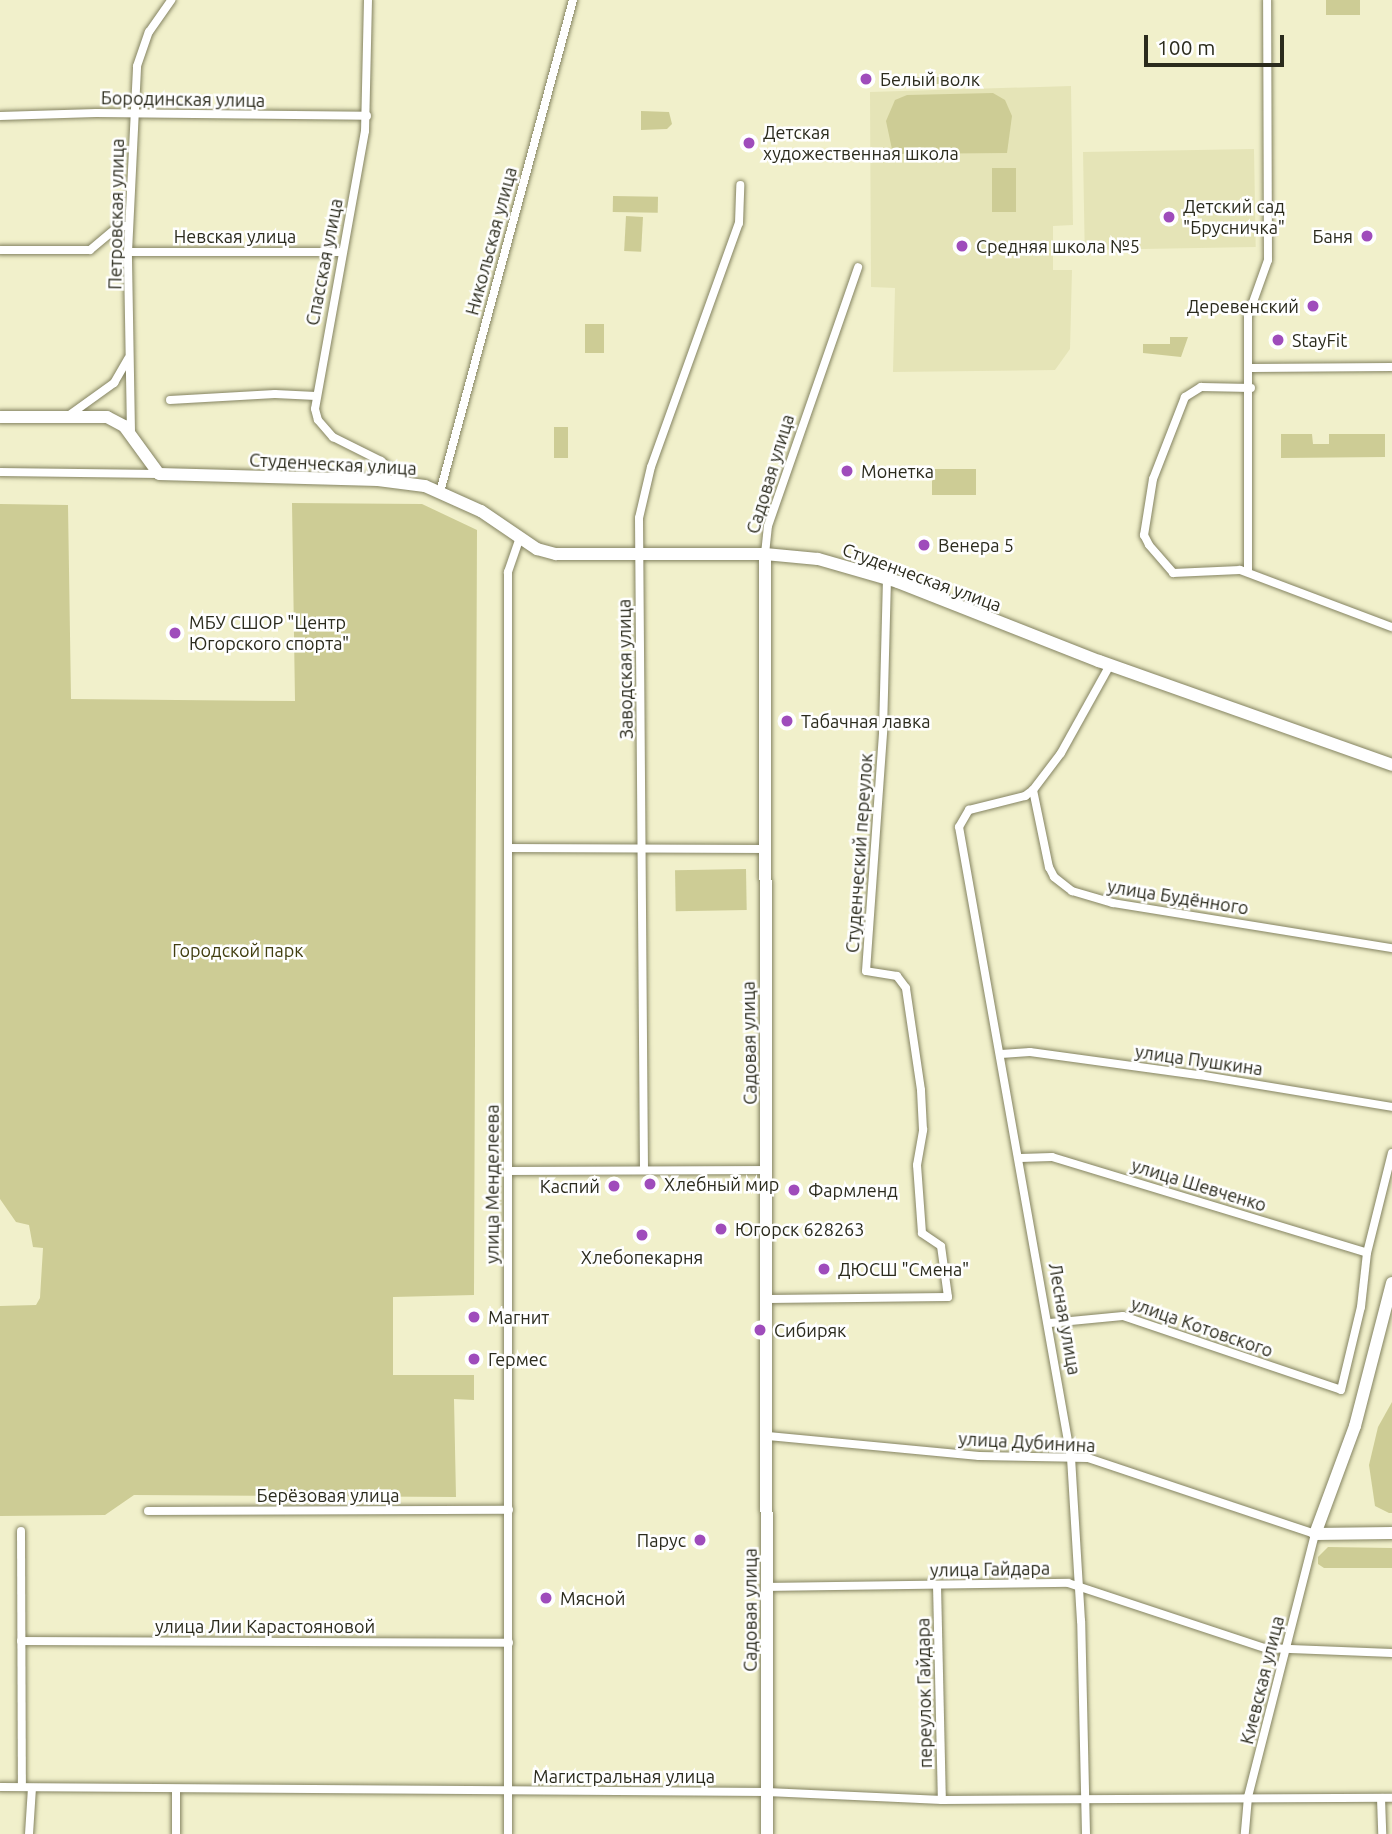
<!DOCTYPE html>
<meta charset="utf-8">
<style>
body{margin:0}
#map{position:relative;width:1392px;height:1834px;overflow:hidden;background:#f1f0cb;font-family:Ubuntu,sans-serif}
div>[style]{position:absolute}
.built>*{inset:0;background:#e5e4b7;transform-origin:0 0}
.green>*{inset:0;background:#cdcc95;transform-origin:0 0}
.roads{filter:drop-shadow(0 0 2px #848361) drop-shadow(0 0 2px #848361)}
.street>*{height:8px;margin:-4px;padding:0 4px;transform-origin:4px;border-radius:4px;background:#fff}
.secondary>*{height:12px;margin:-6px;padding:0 6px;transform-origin:6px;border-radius:6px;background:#fff}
.dots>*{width:19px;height:19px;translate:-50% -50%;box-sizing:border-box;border:4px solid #fff;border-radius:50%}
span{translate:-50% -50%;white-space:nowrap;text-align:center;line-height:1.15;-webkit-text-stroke:5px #fff;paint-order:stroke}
.poi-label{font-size:18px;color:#2b2b1d}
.left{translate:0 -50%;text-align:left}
.right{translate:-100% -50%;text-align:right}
.street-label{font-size:18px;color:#2b2b1d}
.park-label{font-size:18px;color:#413e10}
.scale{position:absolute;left:1144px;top:35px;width:140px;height:32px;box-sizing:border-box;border:4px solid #2b2b1d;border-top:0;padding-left:9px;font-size:21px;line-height:24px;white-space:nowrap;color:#2b2b1d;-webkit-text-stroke:5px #fff;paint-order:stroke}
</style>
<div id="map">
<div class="built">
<i style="clip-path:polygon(1071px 86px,1073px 225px,1053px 226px,1053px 270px,1072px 270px,1070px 349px,1055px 370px,893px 372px,895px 288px,871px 287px,870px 92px)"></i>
<i style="left:1254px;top:149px;width:98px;height:171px;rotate:89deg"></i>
</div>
<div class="green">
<i style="left:1326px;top:0;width:34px;height:15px"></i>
<i style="left:971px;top:77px;width:7px;height:56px;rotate:90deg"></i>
<i style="clip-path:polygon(993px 93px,1005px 100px,1012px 116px,1007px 153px,893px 154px,886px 121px,895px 100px,907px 95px)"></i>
<i style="clip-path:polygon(641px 111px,669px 112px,672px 124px,667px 129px,641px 130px)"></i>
<i style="left:992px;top:168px;width:24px;height:44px"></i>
<i style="left:613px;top:196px;width:45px;height:16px;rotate:1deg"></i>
<i style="left:626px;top:216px;width:17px;height:35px;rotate:3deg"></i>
<i style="left:585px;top:324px;width:19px;height:29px"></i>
<i style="clip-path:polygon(1170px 337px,1188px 337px,1181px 357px,1143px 353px,1143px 344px,1170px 344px)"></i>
<i style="left:554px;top:427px;width:14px;height:31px"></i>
<i style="clip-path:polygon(1281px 434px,1312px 434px,1313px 444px,1329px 444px,1329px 434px,1385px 434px,1385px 457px,1281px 458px)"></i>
<i style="left:932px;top:469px;width:44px;height:26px"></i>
<i style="clip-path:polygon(292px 503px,422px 504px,477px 530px,474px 1295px,393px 1297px,393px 1375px,474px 1375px,474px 1400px,454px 1399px,456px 1497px,134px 1495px,105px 1515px,0 1516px,0 1306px,36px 1305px,40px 1298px,43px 1248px,33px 1247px,29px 1225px,16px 1222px,0 1199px,0 504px,68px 505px,71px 699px,295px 701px)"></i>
<i style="left:746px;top:869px;width:41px;height:71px;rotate:89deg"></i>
<i style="clip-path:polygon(1392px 1402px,1392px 1513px,1389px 1513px,1375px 1506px,1369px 1465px,1378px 1427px)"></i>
<i style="clip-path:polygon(1328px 1547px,1392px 1548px,1392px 1568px,1324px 1568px,1318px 1564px,1318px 1557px)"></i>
</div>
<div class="roads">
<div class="street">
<i style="left:368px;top:0;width:131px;rotate:91.3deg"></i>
<i style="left:365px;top:131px;width:282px;rotate:100.2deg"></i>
<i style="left:315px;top:409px;width:11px;rotate:75deg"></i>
<i style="left:318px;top:420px;width:23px;rotate:49deg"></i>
<i style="left:333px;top:437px;width:54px;rotate:26.6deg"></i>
<i style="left:381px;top:461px;width:33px;rotate:40deg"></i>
<i style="left:0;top:116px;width:96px;rotate:-1.8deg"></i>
<i style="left:96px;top:113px;width:271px;rotate:0.6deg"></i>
<i style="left:0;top:250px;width:90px"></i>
<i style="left:90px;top:250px;width:38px;rotate:-40deg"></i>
<i style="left:119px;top:226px;width:10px"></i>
<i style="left:128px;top:252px;width:213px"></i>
<i style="left:1251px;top:368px;width:141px;rotate:-0.4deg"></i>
<i style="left:1251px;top:388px;width:50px;rotate:-178.9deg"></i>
<i style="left:1201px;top:387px;width:19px;rotate:148deg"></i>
<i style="left:1185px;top:397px;width:88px;rotate:111.3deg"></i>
<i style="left:1153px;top:479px;width:57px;rotate:99.1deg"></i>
<i style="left:1144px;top:535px;width:11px;rotate:63deg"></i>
<i style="left:1149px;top:545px;width:37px;rotate:49deg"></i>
<i style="left:1173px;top:573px;width:67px;rotate:-2.6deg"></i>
<i style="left:1240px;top:570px;width:162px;rotate:20.6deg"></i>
<i style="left:170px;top:400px;width:105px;rotate:-3.3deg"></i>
<i style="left:275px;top:394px;width:41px;rotate:2.8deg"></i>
<i style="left:68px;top:416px;width:57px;rotate:-35.7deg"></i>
<i style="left:114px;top:383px;width:28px;rotate:-60deg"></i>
<i style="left:131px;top:432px;width:180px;rotate:-91deg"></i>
<i style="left:128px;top:252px;width:186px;rotate:-87.2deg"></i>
<i style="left:137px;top:66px;width:36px;rotate:-71deg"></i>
<i style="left:149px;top:32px;width:39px;rotate:-55deg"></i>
<i style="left:0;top:472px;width:159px;rotate:0.7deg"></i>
<i style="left:440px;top:492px;width:510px;rotate:-74.87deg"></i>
<i style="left:765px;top:554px;width:28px;rotate:-84deg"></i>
<i style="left:768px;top:526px;width:274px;rotate:-70.8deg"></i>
<i style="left:1248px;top:572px;width:256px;rotate:-90deg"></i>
<i style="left:1248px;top:316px;width:59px;rotate:-70.3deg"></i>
<i style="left:1268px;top:260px;width:260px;rotate:-90.2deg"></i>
<i style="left:1033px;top:790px;width:79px;rotate:78.3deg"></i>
<i style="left:1049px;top:867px;width:11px;rotate:63deg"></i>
<i style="left:1054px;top:877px;width:23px;rotate:38deg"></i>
<i style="left:1072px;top:891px;width:43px;rotate:16.3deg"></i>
<i style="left:1113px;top:903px;width:283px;rotate:9.2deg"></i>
<i style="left:508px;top:848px;width:256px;rotate:0.2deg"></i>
<i style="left:1001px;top:1054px;width:29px;rotate:-4deg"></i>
<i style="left:1030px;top:1052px;width:171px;rotate:7.8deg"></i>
<i style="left:1199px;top:1075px;width:196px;rotate:9.4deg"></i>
<i style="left:1020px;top:1158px;width:32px;rotate:-2deg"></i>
<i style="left:1052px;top:1157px;width:329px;rotate:16.9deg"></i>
<i style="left:644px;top:1170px;width:652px;rotate:-90.44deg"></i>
<i style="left:639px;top:518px;width:52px;rotate:-76.8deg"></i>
<i style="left:651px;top:467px;width:259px;rotate:-70.2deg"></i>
<i style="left:739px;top:223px;width:38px;rotate:-88deg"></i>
<i style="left:508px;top:1171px;width:260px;rotate:-0.2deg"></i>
<i style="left:768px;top:1299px;width:180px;rotate:-0.6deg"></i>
<i style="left:948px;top:1297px;width:51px;rotate:-97.8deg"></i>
<i style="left:941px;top:1246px;width:23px;rotate:-146deg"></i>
<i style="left:922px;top:1233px;width:68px;rotate:-94.2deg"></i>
<i style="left:917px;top:1165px;width:36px;rotate:-80deg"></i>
<i style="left:923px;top:1130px;width:40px;rotate:-92.9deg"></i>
<i style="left:921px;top:1090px;width:103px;rotate:-98.4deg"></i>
<i style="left:906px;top:988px;width:15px;rotate:-127deg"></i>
<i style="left:897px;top:976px;width:31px;rotate:-171deg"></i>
<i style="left:866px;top:971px;width:241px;rotate:-85.9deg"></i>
<i style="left:883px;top:731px;width:153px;rotate:-88.5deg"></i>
<i style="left:1050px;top:1323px;width:73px;rotate:-5.5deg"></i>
<i style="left:1123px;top:1316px;width:230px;rotate:18.7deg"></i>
<i style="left:1341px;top:1390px;width:85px;rotate:-76.5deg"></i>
<i style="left:1361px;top:1307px;width:54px;rotate:-83.7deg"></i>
<i style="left:1367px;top:1253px;width:103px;rotate:-76deg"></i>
<i style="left:768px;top:1436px;width:212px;rotate:5.4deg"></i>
<i style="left:979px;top:1456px;width:109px;rotate:1.1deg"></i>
<i style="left:1088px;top:1458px;width:239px;rotate:18.5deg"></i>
<i style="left:1315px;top:1534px;width:271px;rotate:104.3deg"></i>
<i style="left:1248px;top:1797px;width:37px;rotate:95deg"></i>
<i style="left:148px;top:1511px;width:361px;rotate:-0.2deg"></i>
<i style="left:21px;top:1531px;width:256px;rotate:89.8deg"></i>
<i style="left:937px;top:1585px;width:215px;rotate:88.7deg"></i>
<i style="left:767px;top:1587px;width:301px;rotate:-0.8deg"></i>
<i style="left:1068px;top:1583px;width:207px;rotate:18.3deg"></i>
<i style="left:1265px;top:1648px;width:127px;rotate:2.3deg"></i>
<i style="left:21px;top:1641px;width:488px;rotate:0.2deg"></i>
<i style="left:0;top:1787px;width:767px;rotate:0.37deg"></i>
<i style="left:767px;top:1792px;width:175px;rotate:2.6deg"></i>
<i style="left:942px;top:1800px;width:450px;rotate:-0.3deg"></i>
<i style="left:176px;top:1789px;width:45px;rotate:90deg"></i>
<i style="left:1381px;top:1798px;width:36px;rotate:88deg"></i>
<i style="left:29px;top:1834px;width:46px;rotate:-86.3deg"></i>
<i style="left:508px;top:1834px;width:1262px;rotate:-90deg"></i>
<i style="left:508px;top:572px;width:36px;rotate:-71deg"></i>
<i style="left:1086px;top:1834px;width:213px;rotate:-91.3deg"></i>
<i style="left:1081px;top:1621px;width:163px;rotate:-93.5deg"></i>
<i style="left:1071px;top:1458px;width:641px;rotate:-100.06deg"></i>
<i style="left:959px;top:827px;width:20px;rotate:-60deg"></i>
<i style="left:969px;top:810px;width:58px;rotate:-14deg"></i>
<i style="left:1025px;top:796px;width:10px;rotate:-37deg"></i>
<i style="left:1033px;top:790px;width:46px;rotate:-52.9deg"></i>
<i style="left:1061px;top:753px;width:101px;rotate:-60.9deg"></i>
</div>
<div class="secondary">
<i style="left:0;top:417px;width:107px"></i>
<i style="left:107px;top:417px;width:19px;rotate:28deg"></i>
<i style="left:124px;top:426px;width:59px;rotate:53.9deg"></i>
<i style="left:159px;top:474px;width:219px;rotate:1.6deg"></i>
<i style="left:378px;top:480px;width:47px;rotate:7.3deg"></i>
<i style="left:425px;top:486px;width:61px;rotate:24.1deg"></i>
<i style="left:481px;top:511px;width:68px;rotate:34.2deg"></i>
<i style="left:537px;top:549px;width:20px;rotate:15deg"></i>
<i style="left:556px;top:554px;width:209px"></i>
<i style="left:765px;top:554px;width:53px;rotate:5.4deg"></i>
<i style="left:818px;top:559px;width:83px;rotate:16deg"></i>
<i style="left:898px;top:582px;width:216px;rotate:21.5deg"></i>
<i style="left:1099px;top:661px;width:311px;rotate:19.5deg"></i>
<i style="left:765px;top:554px;width:1280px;rotate:89.91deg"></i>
<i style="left:1392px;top:1283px;width:148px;rotate:104.5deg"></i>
<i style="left:1355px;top:1426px;width:115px;rotate:110.3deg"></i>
<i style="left:1315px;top:1534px;width:77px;rotate:-0.7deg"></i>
</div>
</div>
<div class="dots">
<i style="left:866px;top:79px;background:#9f4cbb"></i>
<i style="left:749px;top:143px;background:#9f4cbb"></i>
<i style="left:1169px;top:217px;background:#9f4cbb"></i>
<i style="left:1367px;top:236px;background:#9f4cbb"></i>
<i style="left:962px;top:246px;background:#9f4cbb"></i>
<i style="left:1313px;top:306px;background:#9f4cbb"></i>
<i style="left:1278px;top:340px;background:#9f4cbb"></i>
<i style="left:847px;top:471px;background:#9f4cbb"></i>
<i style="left:924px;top:545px;background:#9f4cbb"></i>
<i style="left:175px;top:633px;background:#9f4cbb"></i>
<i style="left:787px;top:721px;background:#9f4cbb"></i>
<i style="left:650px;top:1184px;background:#9f4cbb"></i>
<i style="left:614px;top:1186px;background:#9f4cbb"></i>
<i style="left:794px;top:1190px;background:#9f4cbb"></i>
<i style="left:721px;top:1229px;background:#9f4cbb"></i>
<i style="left:642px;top:1235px;background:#9f4cbb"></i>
<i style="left:824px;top:1269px;background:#9f4cbb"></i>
<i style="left:474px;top:1317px;background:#9f4cbb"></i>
<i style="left:760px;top:1330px;background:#9f4cbb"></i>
<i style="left:474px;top:1359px;background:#9f4cbb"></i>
<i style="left:700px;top:1540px;background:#9f4cbb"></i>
<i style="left:546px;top:1598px;background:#9f4cbb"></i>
</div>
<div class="poi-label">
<span class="left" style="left:880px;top:79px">Белый волк</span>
<span class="left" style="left:763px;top:143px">Детская<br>художественная школа</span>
<span class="left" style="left:1183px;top:217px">Детский сад<br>"Брусничка"</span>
<span class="right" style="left:1353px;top:236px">Баня</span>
<span class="left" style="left:976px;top:246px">Средняя школа №5</span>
<span class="right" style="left:1299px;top:306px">Деревенский</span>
<span class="left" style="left:1292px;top:340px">StayFit</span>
<span class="left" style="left:861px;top:471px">Монетка</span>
<span class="left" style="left:938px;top:545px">Венера 5</span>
<span class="left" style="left:189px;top:633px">МБУ СШОР "Центр<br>Югорского спорта"</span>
<span class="left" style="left:801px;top:721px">Табачная лавка</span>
<span class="left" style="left:664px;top:1184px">Хлебный мир</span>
<span class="right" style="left:600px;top:1186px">Каспий</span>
<span class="left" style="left:808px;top:1190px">Фармленд</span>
<span class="left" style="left:735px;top:1229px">Югорск 628263</span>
<span style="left:642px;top:1257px">Хлебопекарня</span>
<span class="left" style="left:838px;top:1269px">ДЮСШ "Смена"</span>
<span class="left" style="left:488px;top:1317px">Магнит</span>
<span class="left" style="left:774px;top:1330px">Сибиряк</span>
<span class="left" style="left:488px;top:1359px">Гермес</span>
<span class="right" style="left:686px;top:1540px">Парус</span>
<span class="left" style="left:560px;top:1598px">Мясной</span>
</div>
<div class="street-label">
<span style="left:183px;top:99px;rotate:1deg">Бородинская улица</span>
<span style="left:116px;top:214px;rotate:-89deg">Петровская улица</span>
<span style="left:235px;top:236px">Невская улица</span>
<span style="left:491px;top:241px;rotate:-75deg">Никольская улица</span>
<span style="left:324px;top:262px;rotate:-79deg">Спасская улица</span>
<span style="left:333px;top:464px;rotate:3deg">Студенческая улица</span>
<span style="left:770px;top:474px;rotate:-73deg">Садовая улица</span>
<span style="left:922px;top:577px;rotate:20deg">Студенческая улица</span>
<span style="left:625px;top:669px;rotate:-91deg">Заводская улица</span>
<span style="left:859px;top:853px;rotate:-86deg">Студенческий переулок</span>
<span style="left:1178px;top:897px;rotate:9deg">улица Будённого</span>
<span style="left:749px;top:1043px;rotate:-91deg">Садовая улица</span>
<span style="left:1199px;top:1060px;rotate:8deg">улица Пушкина</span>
<span style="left:492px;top:1184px;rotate:-90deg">улица Менделеева</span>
<span style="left:1199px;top:1185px;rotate:17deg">улица Шевченко</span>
<span style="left:1065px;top:1319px;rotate:80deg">Лесная улица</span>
<span style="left:1202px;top:1327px;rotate:19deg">улица Котовского</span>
<span style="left:1027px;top:1442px;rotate:3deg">улица Дубинина</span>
<span style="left:328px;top:1495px">Берёзовая улица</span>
<span style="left:990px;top:1569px;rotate:-1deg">улица Гайдара</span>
<span style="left:750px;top:1610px;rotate:-90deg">Садовая улица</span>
<span style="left:265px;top:1626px">улица Лии Карастояновой</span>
<span style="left:1262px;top:1680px;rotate:-76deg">Киевская улица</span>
<span style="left:924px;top:1693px;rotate:-91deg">переулок Гайдара</span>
<span style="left:624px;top:1776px">Магистральная улица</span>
</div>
<div class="park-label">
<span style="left:238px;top:950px">Городской парк</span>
</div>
<div class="scale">100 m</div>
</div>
